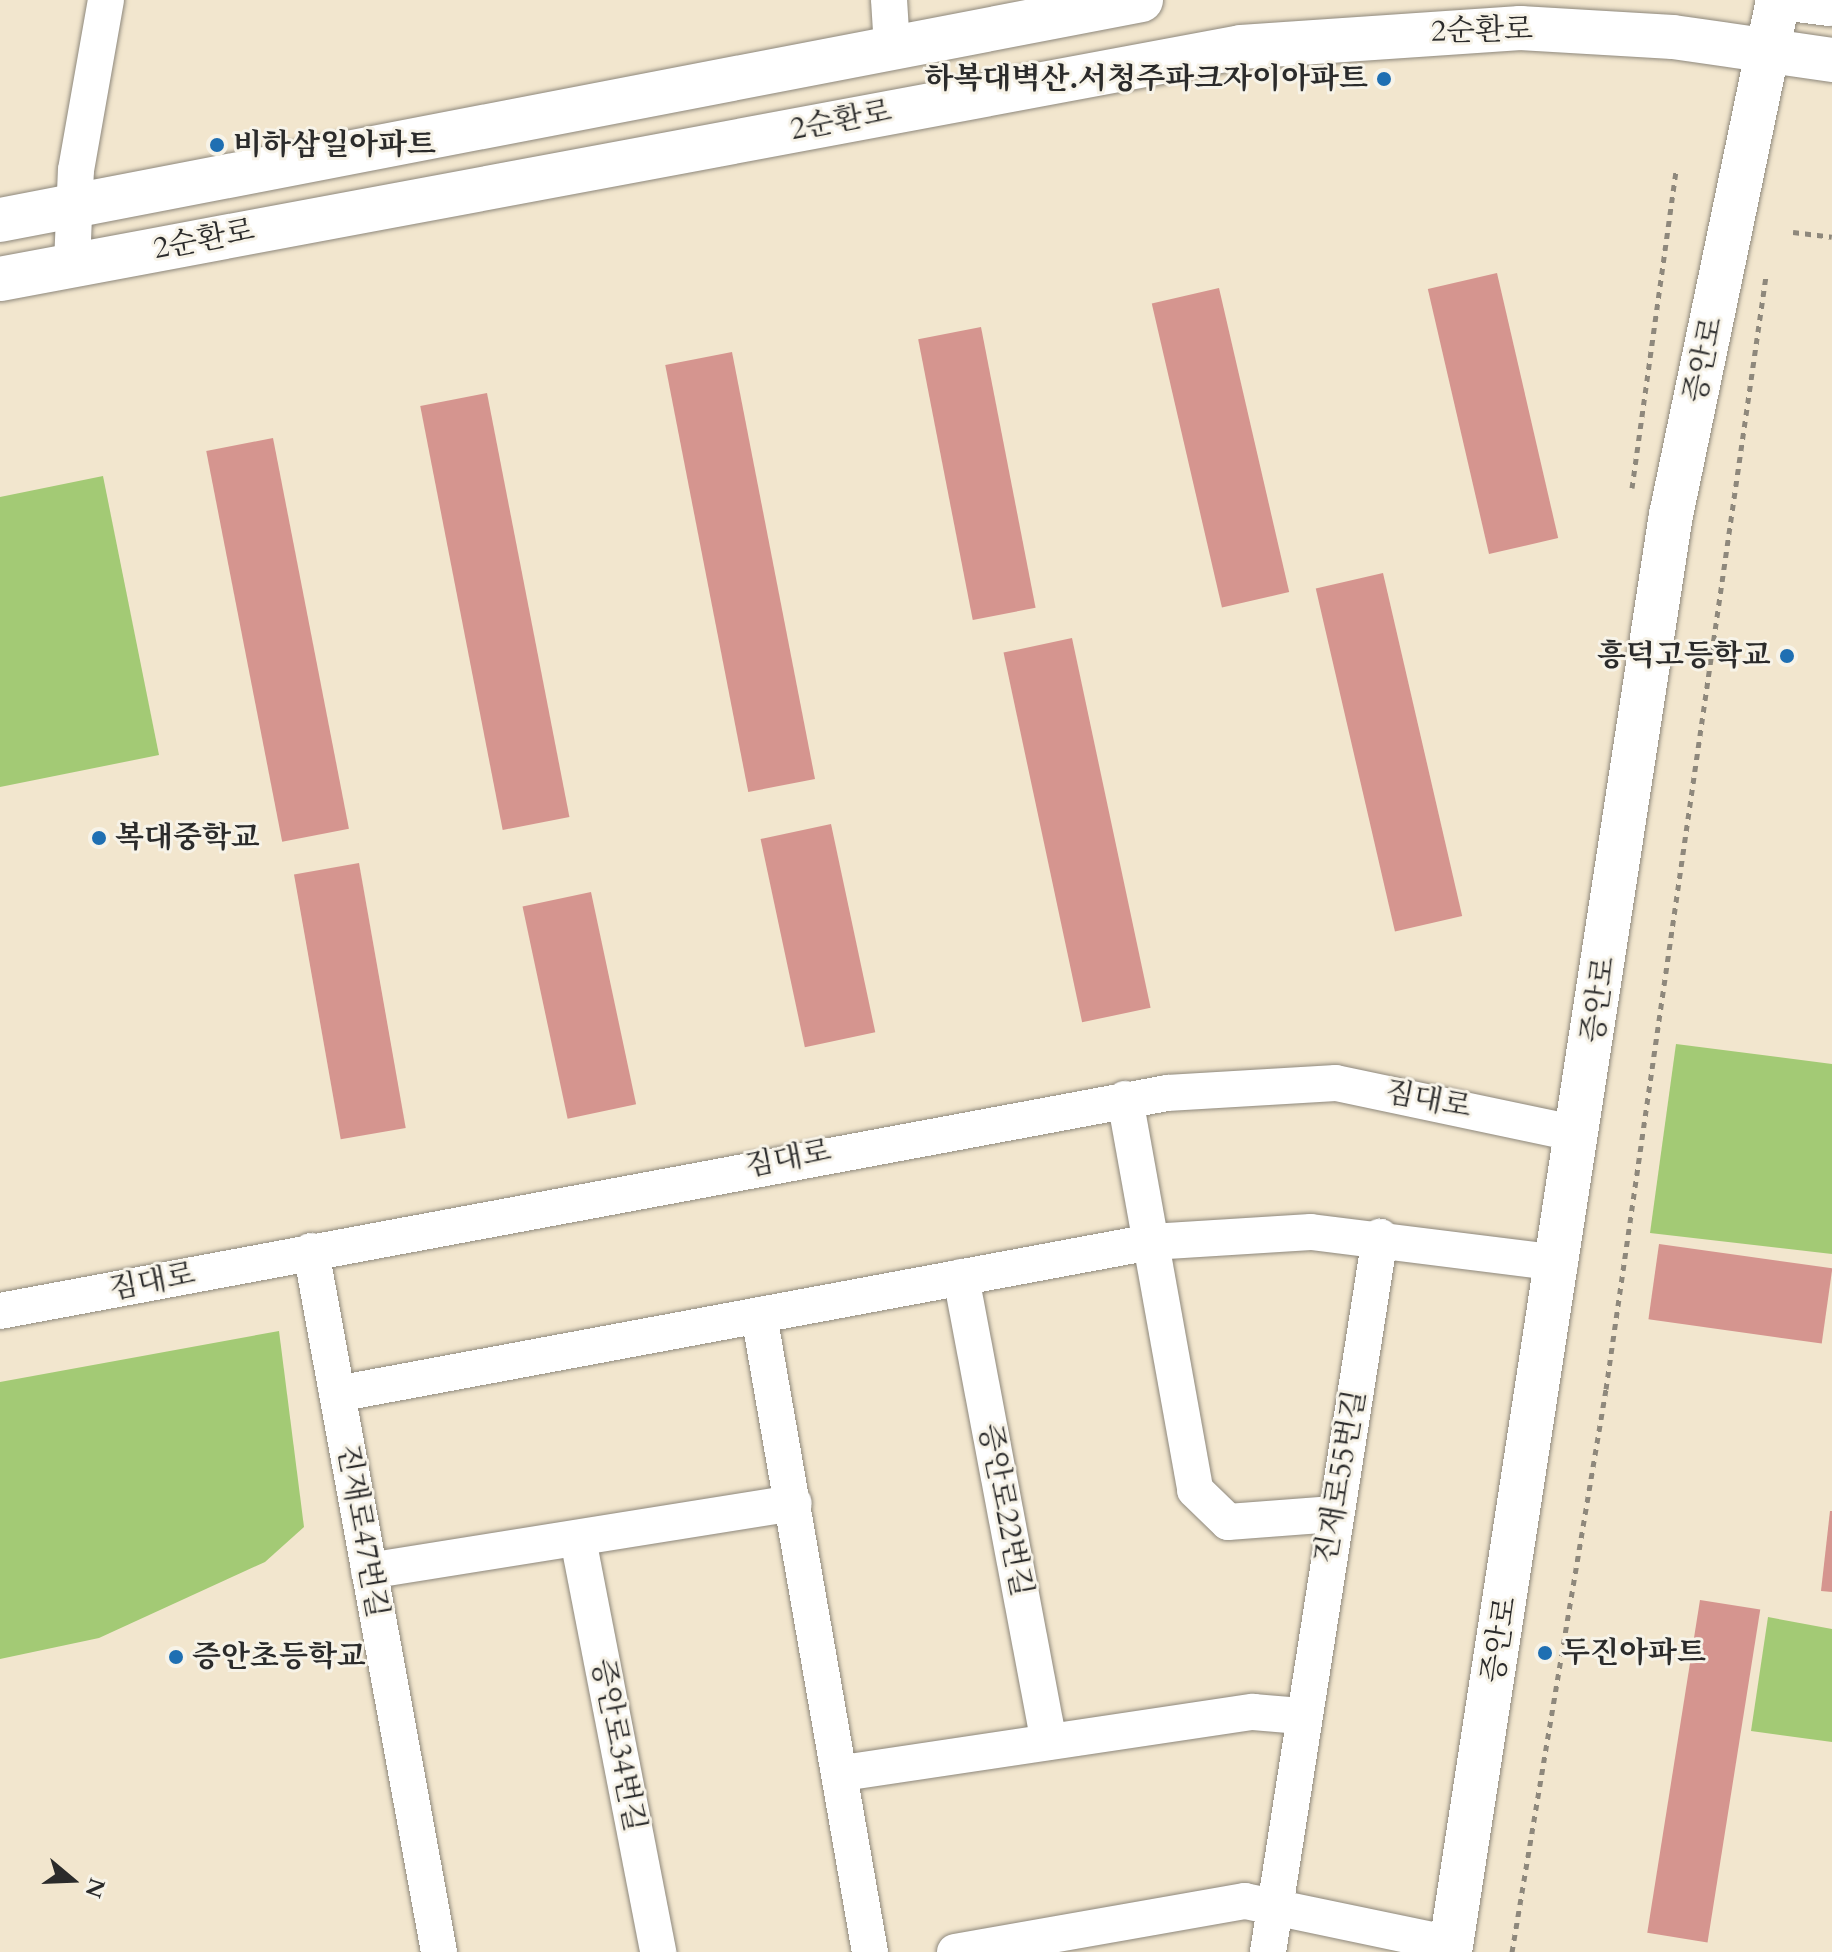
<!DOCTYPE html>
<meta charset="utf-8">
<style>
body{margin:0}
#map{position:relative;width:1832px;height:1952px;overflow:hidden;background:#f2e6ce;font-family:Cardo,"Noto Serif KR",serif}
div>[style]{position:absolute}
.green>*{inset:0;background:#a3ca75}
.building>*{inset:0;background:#d5958f;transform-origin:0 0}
.path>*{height:5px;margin-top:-2.5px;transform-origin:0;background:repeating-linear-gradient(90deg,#8e887c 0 6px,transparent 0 12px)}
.roads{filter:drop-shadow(0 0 2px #8e887c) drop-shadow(0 0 2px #8e887c)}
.minor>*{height:36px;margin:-18px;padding:0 18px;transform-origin:18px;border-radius:18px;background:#fff}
.tertiary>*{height:44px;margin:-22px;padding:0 22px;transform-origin:22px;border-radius:22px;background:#fff}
.secondary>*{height:44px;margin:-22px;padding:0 22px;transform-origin:22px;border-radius:22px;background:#fff}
.dots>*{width:22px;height:22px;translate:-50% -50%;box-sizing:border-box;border:4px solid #f7f3e8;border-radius:50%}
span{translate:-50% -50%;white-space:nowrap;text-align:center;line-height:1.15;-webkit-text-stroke:6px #f7f3e8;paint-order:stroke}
.street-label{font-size:30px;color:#2b2b2b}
.poi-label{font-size:30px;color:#2b2b2b;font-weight:700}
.right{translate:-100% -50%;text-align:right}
.left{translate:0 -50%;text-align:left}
.north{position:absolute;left:32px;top:1840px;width:80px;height:80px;-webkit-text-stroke:6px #f7f3e8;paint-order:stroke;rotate:109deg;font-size:22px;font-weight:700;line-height:32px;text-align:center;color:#2b2b2b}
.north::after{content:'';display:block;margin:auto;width:28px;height:36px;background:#2b2b2b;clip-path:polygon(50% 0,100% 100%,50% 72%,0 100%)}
</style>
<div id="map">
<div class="green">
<i style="clip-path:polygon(103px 476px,159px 755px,0 787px,0 497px)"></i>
<i style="clip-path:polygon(1676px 1044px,1832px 1064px,1832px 1254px,1650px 1233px)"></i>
<i style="clip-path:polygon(279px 1331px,304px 1527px,265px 1562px,99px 1638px,0 1659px,0 1382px)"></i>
<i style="clip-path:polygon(1768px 1617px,1832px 1629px,1832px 1742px,1751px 1731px)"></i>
</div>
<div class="building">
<i style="left:1497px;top:273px;width:272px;height:71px;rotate:77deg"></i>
<i style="left:1219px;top:288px;width:312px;height:69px;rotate:77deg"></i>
<i style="left:981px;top:327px;width:286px;height:64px;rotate:79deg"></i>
<i style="left:732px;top:352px;width:435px;height:68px;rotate:79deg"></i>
<i style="left:487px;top:393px;width:432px;height:68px;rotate:79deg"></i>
<i style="left:273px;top:438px;width:398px;height:68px;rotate:79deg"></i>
<i style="left:1383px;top:573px;width:352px;height:69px;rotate:77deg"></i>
<i style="left:1072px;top:638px;width:378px;height:70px;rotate:78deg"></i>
<i style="left:831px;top:824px;width:213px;height:72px;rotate:78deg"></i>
<i style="left:359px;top:863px;width:269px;height:66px;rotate:80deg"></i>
<i style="left:591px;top:892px;width:217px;height:70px;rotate:78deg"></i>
<i style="left:1659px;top:1244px;width:175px;height:76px;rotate:8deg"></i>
<i style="clip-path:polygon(1830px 1511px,1832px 1511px,1832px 1592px,1821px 1591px)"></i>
<i style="left:1700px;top:1600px;width:61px;height:337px;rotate:9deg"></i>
</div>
<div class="path">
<i style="left:1793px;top:232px;width:39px;rotate:7deg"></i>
<i style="left:1632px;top:488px;width:319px;rotate:-82.1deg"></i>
<i style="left:1512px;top:1952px;width:571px;rotate:-80.52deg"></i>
<i style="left:1606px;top:1389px;width:1124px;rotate:-81.82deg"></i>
</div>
<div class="roads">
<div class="minor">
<i style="left:889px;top:0;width:47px;rotate:86.3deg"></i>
<i style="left:72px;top:264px;width:94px;rotate:-87.6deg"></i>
<i style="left:76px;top:170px;width:173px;rotate:-80deg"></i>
<i style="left:1125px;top:1099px;width:397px;rotate:79.8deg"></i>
<i style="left:1195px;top:1490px;width:46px;rotate:44.1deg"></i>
<i style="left:1228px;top:1522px;width:106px;rotate:-4.3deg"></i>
<i style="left:311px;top:1251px;width:713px;rotate:79.65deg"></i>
<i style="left:961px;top:1277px;width:473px;rotate:79.3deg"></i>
<i style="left:0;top:1311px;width:1187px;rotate:-10.58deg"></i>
<i style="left:1167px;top:1093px;width:169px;rotate:-3.4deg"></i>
<i style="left:1336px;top:1083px;width:248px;rotate:11.9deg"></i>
<i style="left:759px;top:1315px;width:647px;rotate:80.12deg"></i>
<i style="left:337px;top:1394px;width:828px;rotate:-10.58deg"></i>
<i style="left:1151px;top:1242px;width:160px;rotate:-3.6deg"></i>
<i style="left:1311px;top:1232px;width:251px;rotate:7.1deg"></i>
<i style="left:578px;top:1539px;width:421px;rotate:79deg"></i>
<i style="left:369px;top:1571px;width:430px;rotate:-9.1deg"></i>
<i style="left:843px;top:1773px;width:415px;rotate:-8.5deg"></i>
<i style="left:1253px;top:1712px;width:48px;rotate:4.8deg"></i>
<i style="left:955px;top:1952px;width:294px;rotate:-10deg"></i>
<i style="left:1245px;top:1901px;width:210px;rotate:11.8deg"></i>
<i style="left:1268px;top:1952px;width:724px;rotate:-81.1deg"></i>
</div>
<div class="tertiary">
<i style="left:1450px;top:1952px;width:1454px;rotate:-81.26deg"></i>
<i style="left:1671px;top:515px;width:526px;rotate:-78.26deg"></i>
</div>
<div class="secondary">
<i style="left:1797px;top:0;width:35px;rotate:7deg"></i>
<i style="left:0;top:220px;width:1162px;rotate:-10.91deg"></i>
<i style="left:0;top:279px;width:1262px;rotate:-10.59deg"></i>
<i style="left:1241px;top:47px;width:280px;rotate:-3.9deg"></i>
<i style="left:1520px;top:28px;width:153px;rotate:3.4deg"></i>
<i style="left:1673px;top:37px;width:161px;rotate:8.2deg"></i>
</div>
</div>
<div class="dots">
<i style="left:1384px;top:79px;background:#1f6fb2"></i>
<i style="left:217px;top:145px;background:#1f6fb2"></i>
<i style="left:1787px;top:656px;background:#1f6fb2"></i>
<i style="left:99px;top:838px;background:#1f6fb2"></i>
<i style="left:1545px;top:1653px;background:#1f6fb2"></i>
<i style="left:176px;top:1657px;background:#1f6fb2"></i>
</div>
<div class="street-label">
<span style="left:1482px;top:31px;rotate:-1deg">2순환로</span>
<span style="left:841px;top:121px;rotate:-11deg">2순환로</span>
<span style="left:204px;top:240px;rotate:-11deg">2순환로</span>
<span style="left:1704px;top:360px;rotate:-78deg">증안로</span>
<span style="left:1599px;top:1000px;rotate:-82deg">증안로</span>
<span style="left:1428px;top:1100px;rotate:11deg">짐대로</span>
<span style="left:788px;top:1159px;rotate:-11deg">짐대로</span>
<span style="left:152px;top:1282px;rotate:-11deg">짐대로</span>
<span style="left:1341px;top:1477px;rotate:-80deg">진재로55번길</span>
<span style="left:1005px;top:1510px;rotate:79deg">증안로22번길</span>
<span style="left:362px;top:1531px;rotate:80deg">진재로47번길</span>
<span style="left:1500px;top:1640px;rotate:-81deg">증안로</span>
<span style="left:618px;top:1745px;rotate:79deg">증안로34번길</span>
</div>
<div class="poi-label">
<span class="right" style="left:1368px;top:79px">하복대벽산.서청주파크자이아파트</span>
<span class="left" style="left:233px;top:145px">비하삼일아파트</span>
<span class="right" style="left:1771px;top:656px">흥덕고등학교</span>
<span class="left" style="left:115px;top:838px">복대중학교</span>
<span class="left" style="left:1561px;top:1653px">두진아파트</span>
<span class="left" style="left:192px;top:1657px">증안초등학교</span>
</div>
<div class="north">N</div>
</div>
